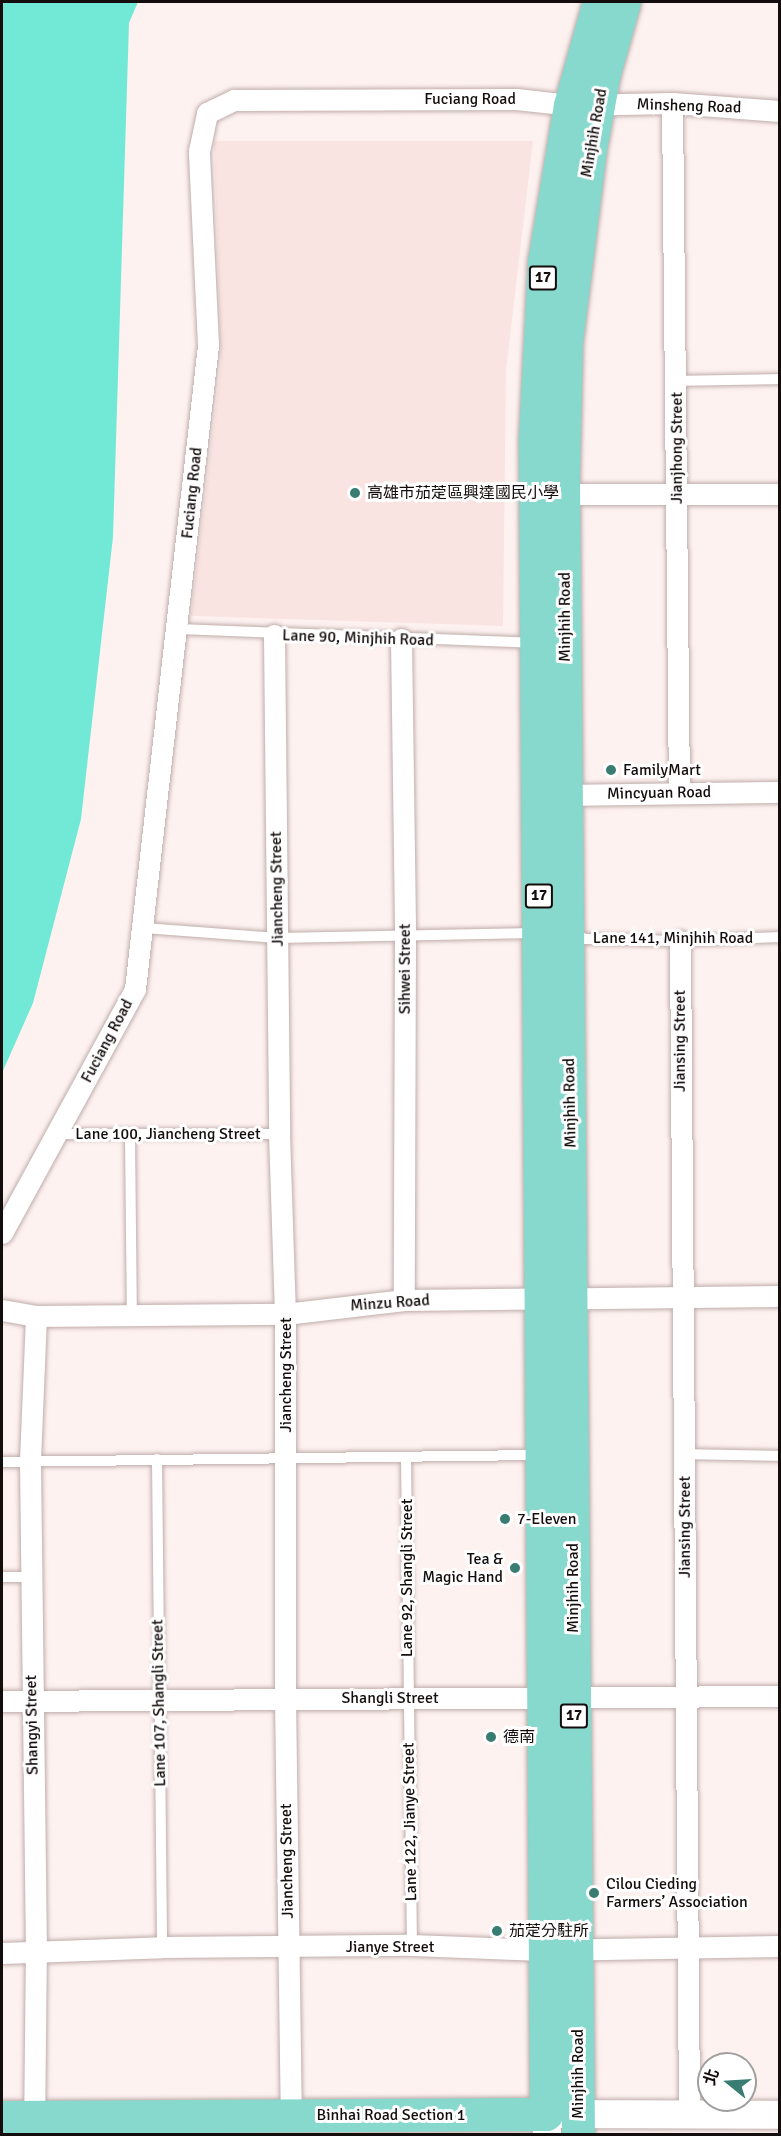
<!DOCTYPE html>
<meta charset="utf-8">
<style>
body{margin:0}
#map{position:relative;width:781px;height:2136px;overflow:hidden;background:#fef2f1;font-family:Signika,"Noto Sans TC",sans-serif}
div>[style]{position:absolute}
.built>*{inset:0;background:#fae4e1}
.water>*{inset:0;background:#71e9d6}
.roads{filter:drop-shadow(0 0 2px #bfadaa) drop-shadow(0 0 2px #bfadaa)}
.lane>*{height:10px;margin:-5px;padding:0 5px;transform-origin:5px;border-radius:5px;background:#fff}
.street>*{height:21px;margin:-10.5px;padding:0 10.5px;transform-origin:10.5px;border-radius:10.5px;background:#fff}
.secondary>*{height:28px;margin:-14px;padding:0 14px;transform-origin:14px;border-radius:14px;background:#fff}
.primary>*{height:33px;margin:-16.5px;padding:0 16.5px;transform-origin:16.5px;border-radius:16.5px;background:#87d8cd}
.dots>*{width:16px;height:16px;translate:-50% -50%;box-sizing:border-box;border:3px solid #fff;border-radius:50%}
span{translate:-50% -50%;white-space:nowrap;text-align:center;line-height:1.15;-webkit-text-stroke:6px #fff;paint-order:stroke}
.shield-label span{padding:2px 4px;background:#fff;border:2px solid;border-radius:4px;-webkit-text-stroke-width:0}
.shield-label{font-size:15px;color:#140d0d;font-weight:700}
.street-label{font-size:16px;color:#140d0d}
.poi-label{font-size:16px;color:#140d0d}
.left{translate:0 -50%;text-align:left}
.right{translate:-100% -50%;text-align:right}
.frame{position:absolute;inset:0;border:3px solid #140d0d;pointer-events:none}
.north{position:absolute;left:697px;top:2052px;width:60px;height:60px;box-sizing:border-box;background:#fff;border:2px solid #a19e9e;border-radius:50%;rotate:288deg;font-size:16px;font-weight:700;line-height:24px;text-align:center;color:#140d0d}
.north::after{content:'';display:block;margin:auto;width:21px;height:27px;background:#397d72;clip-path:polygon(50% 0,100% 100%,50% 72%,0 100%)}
</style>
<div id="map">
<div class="built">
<i style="clip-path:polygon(214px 141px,533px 141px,506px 371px,503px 626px,191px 616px,221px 361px)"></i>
</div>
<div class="water">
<i style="clip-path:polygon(2px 2px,138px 2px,129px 23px,113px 537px,81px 819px,33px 1003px,2px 1073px)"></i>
</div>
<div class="roads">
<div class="lane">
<i style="left:677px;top:381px;width:103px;rotate:-1.1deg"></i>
<i style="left:177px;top:629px;width:357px;rotate:2.2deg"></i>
<i style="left:144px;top:928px;width:134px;rotate:4.3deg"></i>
<i style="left:278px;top:938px;width:256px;rotate:-1.1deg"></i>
<i style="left:570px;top:934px;width:17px;rotate:17deg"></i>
<i style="left:586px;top:939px;width:94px;rotate:1.2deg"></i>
<i style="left:680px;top:941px;width:100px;rotate:-2.3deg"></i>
<i style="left:57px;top:1134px;width:222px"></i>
<i style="left:130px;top:1136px;width:179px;rotate:89.4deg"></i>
<i style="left:685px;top:1454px;width:95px;rotate:1.2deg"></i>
<i style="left:406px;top:1457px;width:488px;rotate:89.3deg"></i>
<i style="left:157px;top:1459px;width:488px;rotate:89.4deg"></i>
<i style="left:2px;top:1462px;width:537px;rotate:-0.75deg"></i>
<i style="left:2px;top:1577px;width:29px"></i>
</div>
<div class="street">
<i style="left:672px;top:103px;width:689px;rotate:89.42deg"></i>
<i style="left:552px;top:494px;width:228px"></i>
<i style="left:274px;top:635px;width:499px;rotate:89.4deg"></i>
<i style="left:279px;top:1134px;width:180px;rotate:88.1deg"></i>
<i style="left:285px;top:1314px;width:384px;rotate:90deg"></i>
<i style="left:285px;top:1698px;width:417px;rotate:89.2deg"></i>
<i style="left:401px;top:639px;width:298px;rotate:89.2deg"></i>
<i style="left:405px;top:937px;width:363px;rotate:90.2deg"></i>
<i style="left:554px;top:795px;width:226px;rotate:-0.8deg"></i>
<i style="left:680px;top:941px;width:1173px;rotate:89.56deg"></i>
<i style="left:2px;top:1233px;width:278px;rotate:-61.4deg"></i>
<i style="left:135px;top:989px;width:648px;rotate:-83.53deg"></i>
<i style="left:208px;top:345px;width:194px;rotate:-92.7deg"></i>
<i style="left:199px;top:151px;width:39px;rotate:-78deg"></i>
<i style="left:207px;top:113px;width:30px;rotate:-26deg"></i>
<i style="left:234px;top:100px;width:282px;rotate:-0.2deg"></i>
<i style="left:516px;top:99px;width:54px;rotate:6.3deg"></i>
<i style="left:570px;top:105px;width:102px;rotate:-1.1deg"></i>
<i style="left:672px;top:103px;width:108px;rotate:4.2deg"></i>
<i style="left:2px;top:1310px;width:35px;rotate:10deg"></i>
<i style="left:36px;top:1316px;width:249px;rotate:-0.5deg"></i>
<i style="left:285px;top:1314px;width:120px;rotate:-6.7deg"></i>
<i style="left:404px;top:1300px;width:376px;rotate:-0.6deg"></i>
<i style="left:2px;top:1701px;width:778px;rotate:-0.37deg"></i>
<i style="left:2px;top:1953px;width:160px;rotate:-2.1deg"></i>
<i style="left:162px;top:1947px;width:250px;rotate:-0.5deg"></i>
<i style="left:412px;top:1945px;width:133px;rotate:2.2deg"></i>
<i style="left:545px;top:1950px;width:235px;rotate:-1deg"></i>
<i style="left:34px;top:2134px;width:181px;rotate:-89.4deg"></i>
<i style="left:36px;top:1953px;width:493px;rotate:-90.7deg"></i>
<i style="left:30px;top:1460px;width:144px;rotate:-87.6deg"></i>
</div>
<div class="secondary">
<i style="left:547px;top:2134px;width:20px;rotate:-93deg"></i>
<i style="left:546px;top:2114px;width:234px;rotate:0.2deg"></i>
</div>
<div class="primary">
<i style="left:2px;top:2117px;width:544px;rotate:-0.32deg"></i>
<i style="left:546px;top:2114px;width:1676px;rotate:-90.38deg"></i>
<i style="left:535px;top:438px;width:176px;rotate:-87.1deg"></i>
<i style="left:544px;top:262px;width:159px;rotate:-80.6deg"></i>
<i style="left:570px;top:105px;width:107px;rotate:-74.3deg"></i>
<i style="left:578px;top:2134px;width:1660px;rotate:-90.52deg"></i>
<i style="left:563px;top:474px;width:132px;rotate:-88.7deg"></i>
<i style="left:566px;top:342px;width:194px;rotate:-82.9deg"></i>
<i style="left:590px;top:149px;width:77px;rotate:-79.6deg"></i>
<i style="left:604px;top:73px;width:74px;rotate:-74.3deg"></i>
</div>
</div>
<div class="dots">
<i style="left:355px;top:493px;background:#397d72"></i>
<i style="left:611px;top:770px;background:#397d72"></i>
<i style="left:505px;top:1519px;background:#397d72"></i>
<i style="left:515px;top:1568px;background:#397d72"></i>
<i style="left:491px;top:1737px;background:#397d72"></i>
<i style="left:594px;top:1893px;background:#397d72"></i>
<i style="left:497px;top:1931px;background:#397d72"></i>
</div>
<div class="shield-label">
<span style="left:543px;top:278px">17</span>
<span style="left:539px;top:896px">17</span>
<span style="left:574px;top:1716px">17</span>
</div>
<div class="street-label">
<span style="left:470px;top:99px">Fuciang Road</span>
<span style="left:689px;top:106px;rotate:2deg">Minsheng Road</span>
<span style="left:594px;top:133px;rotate:-80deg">Minjhih Road</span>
<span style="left:677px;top:448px;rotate:-90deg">Jianjhong Street</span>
<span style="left:192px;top:493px;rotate:-84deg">Fuciang Road</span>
<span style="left:565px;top:617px;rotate:-90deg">Minjhih Road</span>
<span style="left:358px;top:638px;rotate:2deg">Lane 90, Minjhih Road</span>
<span style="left:659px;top:793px;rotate:-1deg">Mincyuan Road</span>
<span style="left:277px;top:889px;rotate:-91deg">Jiancheng Street</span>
<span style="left:673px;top:938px">Lane 141, Minjhih Road</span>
<span style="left:405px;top:969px;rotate:-90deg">Sihwei Street</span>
<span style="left:107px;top:1041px;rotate:-62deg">Fuciang Road</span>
<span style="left:680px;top:1041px;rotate:-90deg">Jiansing Street</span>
<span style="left:570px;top:1103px;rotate:-91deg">Minjhih Road</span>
<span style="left:168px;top:1134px">Lane 100, Jiancheng Street</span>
<span style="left:390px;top:1303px;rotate:-4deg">Minzu Road</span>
<span style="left:286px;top:1375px;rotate:-90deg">Jiancheng Street</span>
<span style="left:685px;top:1527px;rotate:-90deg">Jiansing Street</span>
<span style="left:407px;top:1578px;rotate:-90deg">Lane 92, Shangli Street</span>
<span style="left:573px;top:1588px;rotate:-90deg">Minjhih Road</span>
<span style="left:390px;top:1698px">Shangli Street</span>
<span style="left:159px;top:1703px;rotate:-91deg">Lane 107, Shangli Street</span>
<span style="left:32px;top:1725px;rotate:-91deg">Shangyi Street</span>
<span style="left:410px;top:1822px;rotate:-91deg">Lane 122, Jianye Street</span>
<span style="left:287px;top:1861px;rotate:-91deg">Jiancheng Street</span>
<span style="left:390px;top:1947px">Jianye Street</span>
<span style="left:578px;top:2074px;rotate:-90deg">Minjhih Road</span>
<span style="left:391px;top:2115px">Binhai Road Section 1</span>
</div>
<div class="poi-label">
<span class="left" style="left:367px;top:493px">高雄市茄萣區興達國民小學</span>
<span class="left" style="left:623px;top:770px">FamilyMart</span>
<span class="left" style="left:517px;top:1519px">7-Eleven</span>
<span class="right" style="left:503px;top:1568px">Tea &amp;<br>Magic Hand</span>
<span class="left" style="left:503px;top:1737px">德南</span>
<span class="left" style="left:606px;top:1893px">Cilou Cieding<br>Farmers’ Association</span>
<span class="left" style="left:509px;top:1931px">茄萣分駐所</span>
</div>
<div class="frame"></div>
<div class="north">北</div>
</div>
